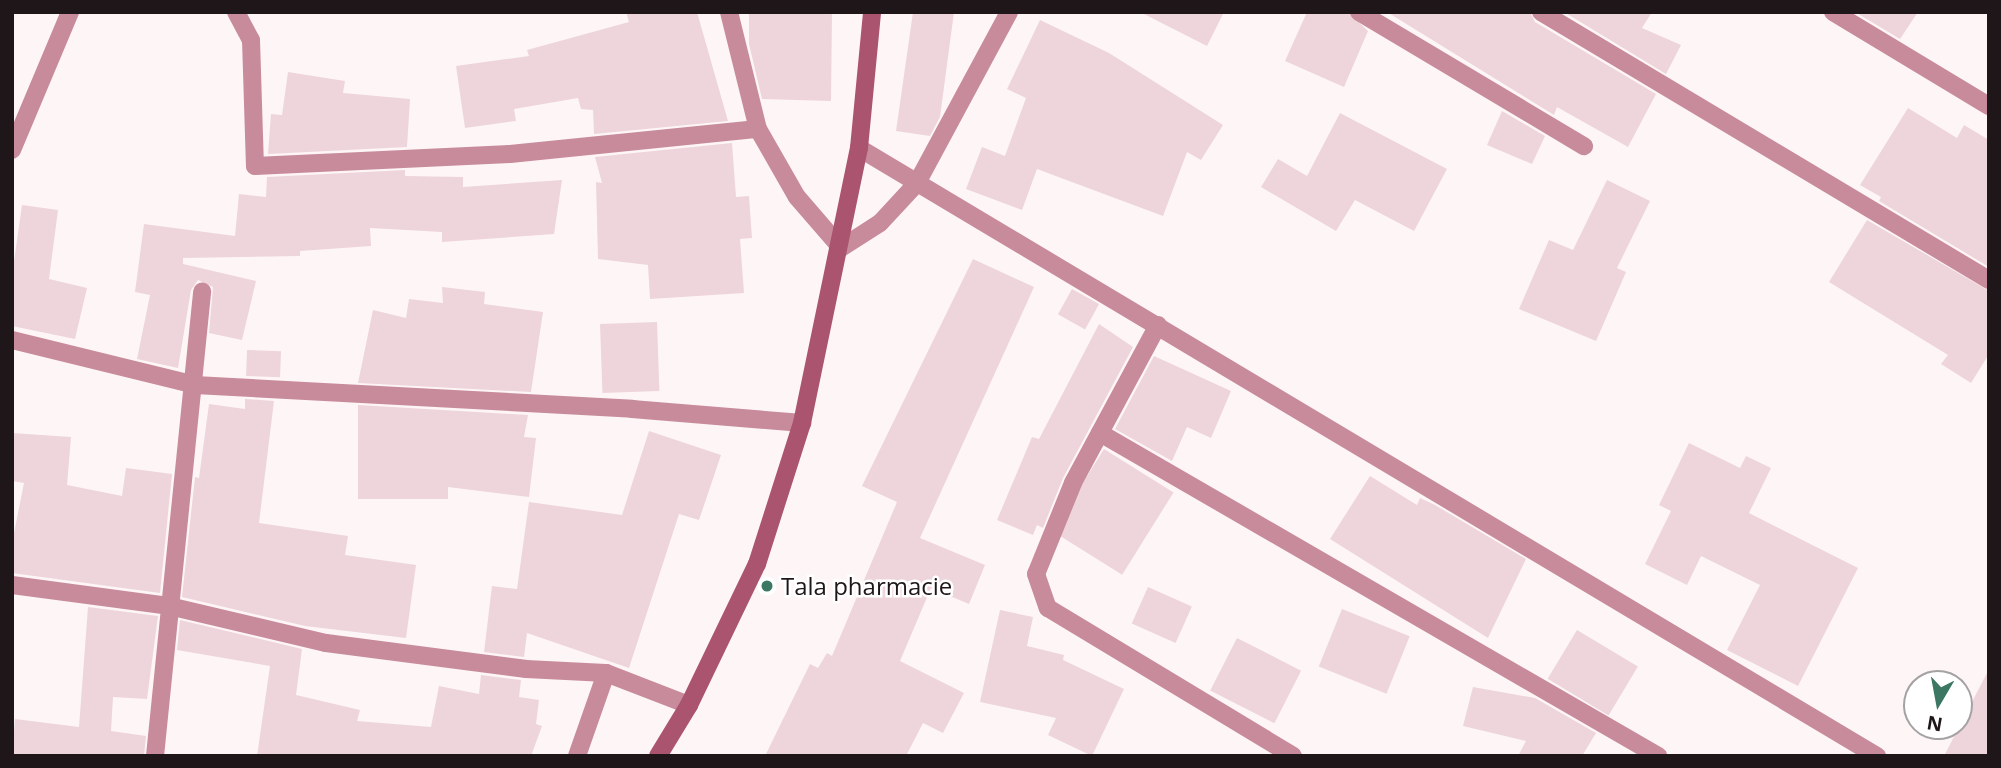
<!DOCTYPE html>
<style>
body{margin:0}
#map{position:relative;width:2001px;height:768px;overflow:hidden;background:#fef5f7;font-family:"Open Sans",sans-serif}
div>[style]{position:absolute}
.building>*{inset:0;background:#edd5db;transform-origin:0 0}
.street>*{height:18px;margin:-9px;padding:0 9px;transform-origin:9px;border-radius:9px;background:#c78b9c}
.secondary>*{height:18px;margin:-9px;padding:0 9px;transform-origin:9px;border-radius:9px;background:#aa5470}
.dots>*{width:19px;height:19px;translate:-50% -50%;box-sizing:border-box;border:4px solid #fff;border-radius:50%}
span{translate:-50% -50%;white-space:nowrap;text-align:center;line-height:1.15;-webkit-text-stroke:5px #fff;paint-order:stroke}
.poi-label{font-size:24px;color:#1e1618}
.left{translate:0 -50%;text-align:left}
.frame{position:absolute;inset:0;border:14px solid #1e1618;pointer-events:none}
.north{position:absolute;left:1903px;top:670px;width:70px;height:70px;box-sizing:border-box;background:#fff;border:2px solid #a5a2a3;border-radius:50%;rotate:190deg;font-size:19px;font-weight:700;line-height:28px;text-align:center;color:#1e1618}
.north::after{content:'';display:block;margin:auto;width:24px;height:32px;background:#3b7762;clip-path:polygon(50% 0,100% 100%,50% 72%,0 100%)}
</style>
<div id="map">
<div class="building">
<i style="clip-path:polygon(626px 12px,697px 12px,728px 121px,594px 134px,593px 110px,581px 109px,578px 98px,514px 109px,516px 121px,465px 128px,456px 66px,529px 56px,527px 50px,629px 22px)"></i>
<i style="clip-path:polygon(749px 12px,832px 12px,831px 101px,762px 99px,749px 44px)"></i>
<i style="clip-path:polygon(913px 12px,954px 12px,940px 117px,930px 136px,896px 131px)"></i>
<i style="clip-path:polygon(1140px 12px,1224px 12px,1207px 46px)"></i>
<i style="clip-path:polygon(1307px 12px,1348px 12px,1368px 31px,1344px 87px,1285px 61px)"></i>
<i style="clip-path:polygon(1387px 12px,1530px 12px,1535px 22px,1656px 94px,1628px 147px,1557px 107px,1554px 115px)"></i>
<i style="clip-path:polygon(1564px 12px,1652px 12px,1642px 28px,1681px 45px,1666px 74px)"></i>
<i style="clip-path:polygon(1855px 12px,1918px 12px,1900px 39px)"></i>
<i style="clip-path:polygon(1040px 20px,1109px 53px,1223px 125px,1201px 160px,1187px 152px,1163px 216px,1037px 169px,1022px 210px,966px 189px,982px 147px,1005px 156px,1026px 98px,1007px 89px)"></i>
<i style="clip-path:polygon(288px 72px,345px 81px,343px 93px,410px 99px,407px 147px,268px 154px,271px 114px,282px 115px)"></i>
<i style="clip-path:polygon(1908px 108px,1957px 138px,1964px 125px,1989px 140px,1989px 267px,1879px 201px,1881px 197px,1860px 185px)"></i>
<i style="clip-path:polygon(1502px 111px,1545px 136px,1532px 164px,1487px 145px)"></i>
<i style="clip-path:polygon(1340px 113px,1447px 169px,1414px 231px,1355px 200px,1336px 231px,1261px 187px,1278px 159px,1307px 176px)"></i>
<i style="clip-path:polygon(732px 143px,736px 197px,749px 196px,752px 238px,740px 239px,744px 293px,650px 299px,648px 265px,598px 259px,596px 182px,602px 183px,595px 157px)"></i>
<i style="clip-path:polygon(405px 170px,405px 176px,463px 177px,463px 187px,562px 180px,554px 234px,442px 242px,442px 232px,370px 228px,371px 246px,300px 251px,300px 256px,183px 258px,183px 264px,256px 281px,242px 340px,209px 333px,213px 287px,198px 280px,191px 290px,178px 368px,137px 359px,150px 295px,135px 292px,144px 224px,235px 236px,239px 194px,266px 197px,267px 177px)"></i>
<i style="clip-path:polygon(1607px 180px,1650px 201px,1617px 268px,1626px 272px,1596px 341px,1519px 309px,1549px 240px,1573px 250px)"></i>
<i style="clip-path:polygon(22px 205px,58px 210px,49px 279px,87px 288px,75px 339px,12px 326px,12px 276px)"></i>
<i style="clip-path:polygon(1867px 220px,1989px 291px,1989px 354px,1971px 383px,1941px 364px,1948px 355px,1829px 282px)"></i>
<i style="clip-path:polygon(973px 259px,1034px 287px,920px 538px,985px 565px,969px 604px,931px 588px,900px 661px,964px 693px,943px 733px,923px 723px,906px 756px,765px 756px,810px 664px,818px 668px,827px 653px,832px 656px,897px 502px,862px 486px)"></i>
<i style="clip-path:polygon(442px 287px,485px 292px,484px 304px,543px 312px,531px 392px,358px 383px,373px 310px,406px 318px,409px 299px,443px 303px)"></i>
<i style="left:1072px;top:289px;width:31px;height:29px;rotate:29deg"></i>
<i style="left:657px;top:322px;width:69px;height:57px;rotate:88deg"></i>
<i style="clip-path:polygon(1099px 324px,1133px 347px,1063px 478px,1043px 528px,1037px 525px,1033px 535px,997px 520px,1032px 437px,1039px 439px)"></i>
<i style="left:247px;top:350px;width:34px;height:26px;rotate:2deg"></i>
<i style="clip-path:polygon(1154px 356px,1231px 391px,1211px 438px,1187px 427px,1172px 461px,1115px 429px)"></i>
<i style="clip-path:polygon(245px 399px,274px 401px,259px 523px,348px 536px,345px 555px,416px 565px,406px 638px,305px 626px,182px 597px,195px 477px,199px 478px,209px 404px,245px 409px)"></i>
<i style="clip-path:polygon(358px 405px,528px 415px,524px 437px,536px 438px,529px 497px,448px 487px,448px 499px,358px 499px)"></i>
<i style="clip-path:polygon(649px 431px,721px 455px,699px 520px,679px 514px,629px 668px,527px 633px,524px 657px,484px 652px,492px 586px,517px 589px,529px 502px,622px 515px)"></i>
<i style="clip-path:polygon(12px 433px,71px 437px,67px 485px,122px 496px,126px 468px,172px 474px,160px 593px,12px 573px,12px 543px,24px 483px,12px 481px)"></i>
<i style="clip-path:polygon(1689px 443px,1740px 468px,1746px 456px,1771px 468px,1749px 513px,1858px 568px,1798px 686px,1727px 650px,1760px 585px,1701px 556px,1687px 585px,1645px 564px,1671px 511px,1659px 505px)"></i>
<i style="left:1104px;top:449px;width:82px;height:97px;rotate:32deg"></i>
<i style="clip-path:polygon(1370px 476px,1417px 505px,1420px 498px,1435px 505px,1526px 559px,1488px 638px,1330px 539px)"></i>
<i style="left:1148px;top:587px;width:48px;height:40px;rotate:24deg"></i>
<i style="clip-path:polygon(88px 607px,158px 616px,147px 699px,113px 697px,111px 731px,146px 736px,144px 756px,12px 756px,15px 719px,79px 727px)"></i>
<i style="left:1342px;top:609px;width:73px;height:62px;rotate:22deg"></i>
<i style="clip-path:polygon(1000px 610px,1033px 617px,1027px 646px,1064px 655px,1063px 660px,1124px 689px,1092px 756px,1048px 735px,1056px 718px,980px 702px)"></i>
<i style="clip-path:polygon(180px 620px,302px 649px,296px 695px,360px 710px,357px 721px,431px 727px,439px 686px,479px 694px,481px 675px,521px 680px,519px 697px,539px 700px,536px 724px,542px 726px,531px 756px,257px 756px,270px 666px,177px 650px)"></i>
<i style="left:1577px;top:630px;width:71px;height:57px;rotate:31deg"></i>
<i style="left:1237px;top:638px;width:72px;height:59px;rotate:27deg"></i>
<i style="clip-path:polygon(1989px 669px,1989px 756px,1944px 756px)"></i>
<i style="clip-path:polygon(1473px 687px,1535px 698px,1596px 733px,1582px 756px,1518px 756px,1526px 741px,1463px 726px)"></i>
</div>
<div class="street">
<i style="left:236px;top:12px;width:32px;rotate:62deg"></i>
<i style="left:251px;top:40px;width:126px;rotate:88.2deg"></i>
<i style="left:255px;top:166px;width:255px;rotate:-2.7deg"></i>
<i style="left:510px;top:154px;width:249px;rotate:-5.8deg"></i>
<i style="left:729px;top:12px;width:121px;rotate:76.1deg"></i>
<i style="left:758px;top:129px;width:78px;rotate:60.2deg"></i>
<i style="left:797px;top:197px;width:67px;rotate:49.2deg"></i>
<i style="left:841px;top:248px;width:46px;rotate:-32.7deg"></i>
<i style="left:880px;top:223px;width:54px;rotate:-47.2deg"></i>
<i style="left:917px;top:183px;width:194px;rotate:-61.7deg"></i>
<i style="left:1359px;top:12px;width:262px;rotate:30.8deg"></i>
<i style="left:1541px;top:12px;width:522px;rotate:30.89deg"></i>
<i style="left:1833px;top:12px;width:182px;rotate:31.1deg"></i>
<i style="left:859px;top:148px;width:1186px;rotate:30.85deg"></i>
<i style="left:12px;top:150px;width:150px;rotate:-67.2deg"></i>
<i style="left:1158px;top:325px;width:179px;rotate:118.3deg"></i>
<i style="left:1073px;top:483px;width:98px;rotate:112.1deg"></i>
<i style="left:1036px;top:574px;width:36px;rotate:71deg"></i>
<i style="left:1048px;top:608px;width:286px;rotate:31.1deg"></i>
<i style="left:12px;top:340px;width:188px;rotate:13.8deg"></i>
<i style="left:195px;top:385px;width:438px;rotate:3.1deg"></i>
<i style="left:632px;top:409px;width:171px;rotate:4.7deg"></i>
<i style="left:1100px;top:433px;width:645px;rotate:30.06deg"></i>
<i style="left:12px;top:585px;width:158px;rotate:7.6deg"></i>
<i style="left:169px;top:606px;width:161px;rotate:13.3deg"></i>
<i style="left:326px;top:643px;width:202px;rotate:7.4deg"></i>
<i style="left:526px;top:669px;width:80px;rotate:2.9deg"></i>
<i style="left:606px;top:673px;width:89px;rotate:21.1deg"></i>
<i style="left:155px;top:756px;width:467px;rotate:-84.2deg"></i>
<i style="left:577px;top:756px;width:88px;rotate:-70.7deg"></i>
</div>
<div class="secondary">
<i style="left:658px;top:756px;width:60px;rotate:-58.7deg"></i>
<i style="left:689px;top:705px;width:157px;rotate:-64.3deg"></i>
<i style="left:757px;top:564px;width:148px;rotate:-72.3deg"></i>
<i style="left:802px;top:423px;width:281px;rotate:-78.3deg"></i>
<i style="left:859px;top:148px;width:137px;rotate:-84.5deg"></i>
</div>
<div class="dots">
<i style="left:767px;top:586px;background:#3b7762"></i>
</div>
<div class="poi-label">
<span class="left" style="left:781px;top:586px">Tala pharmacie</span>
</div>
<div class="frame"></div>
<div class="north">N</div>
</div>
